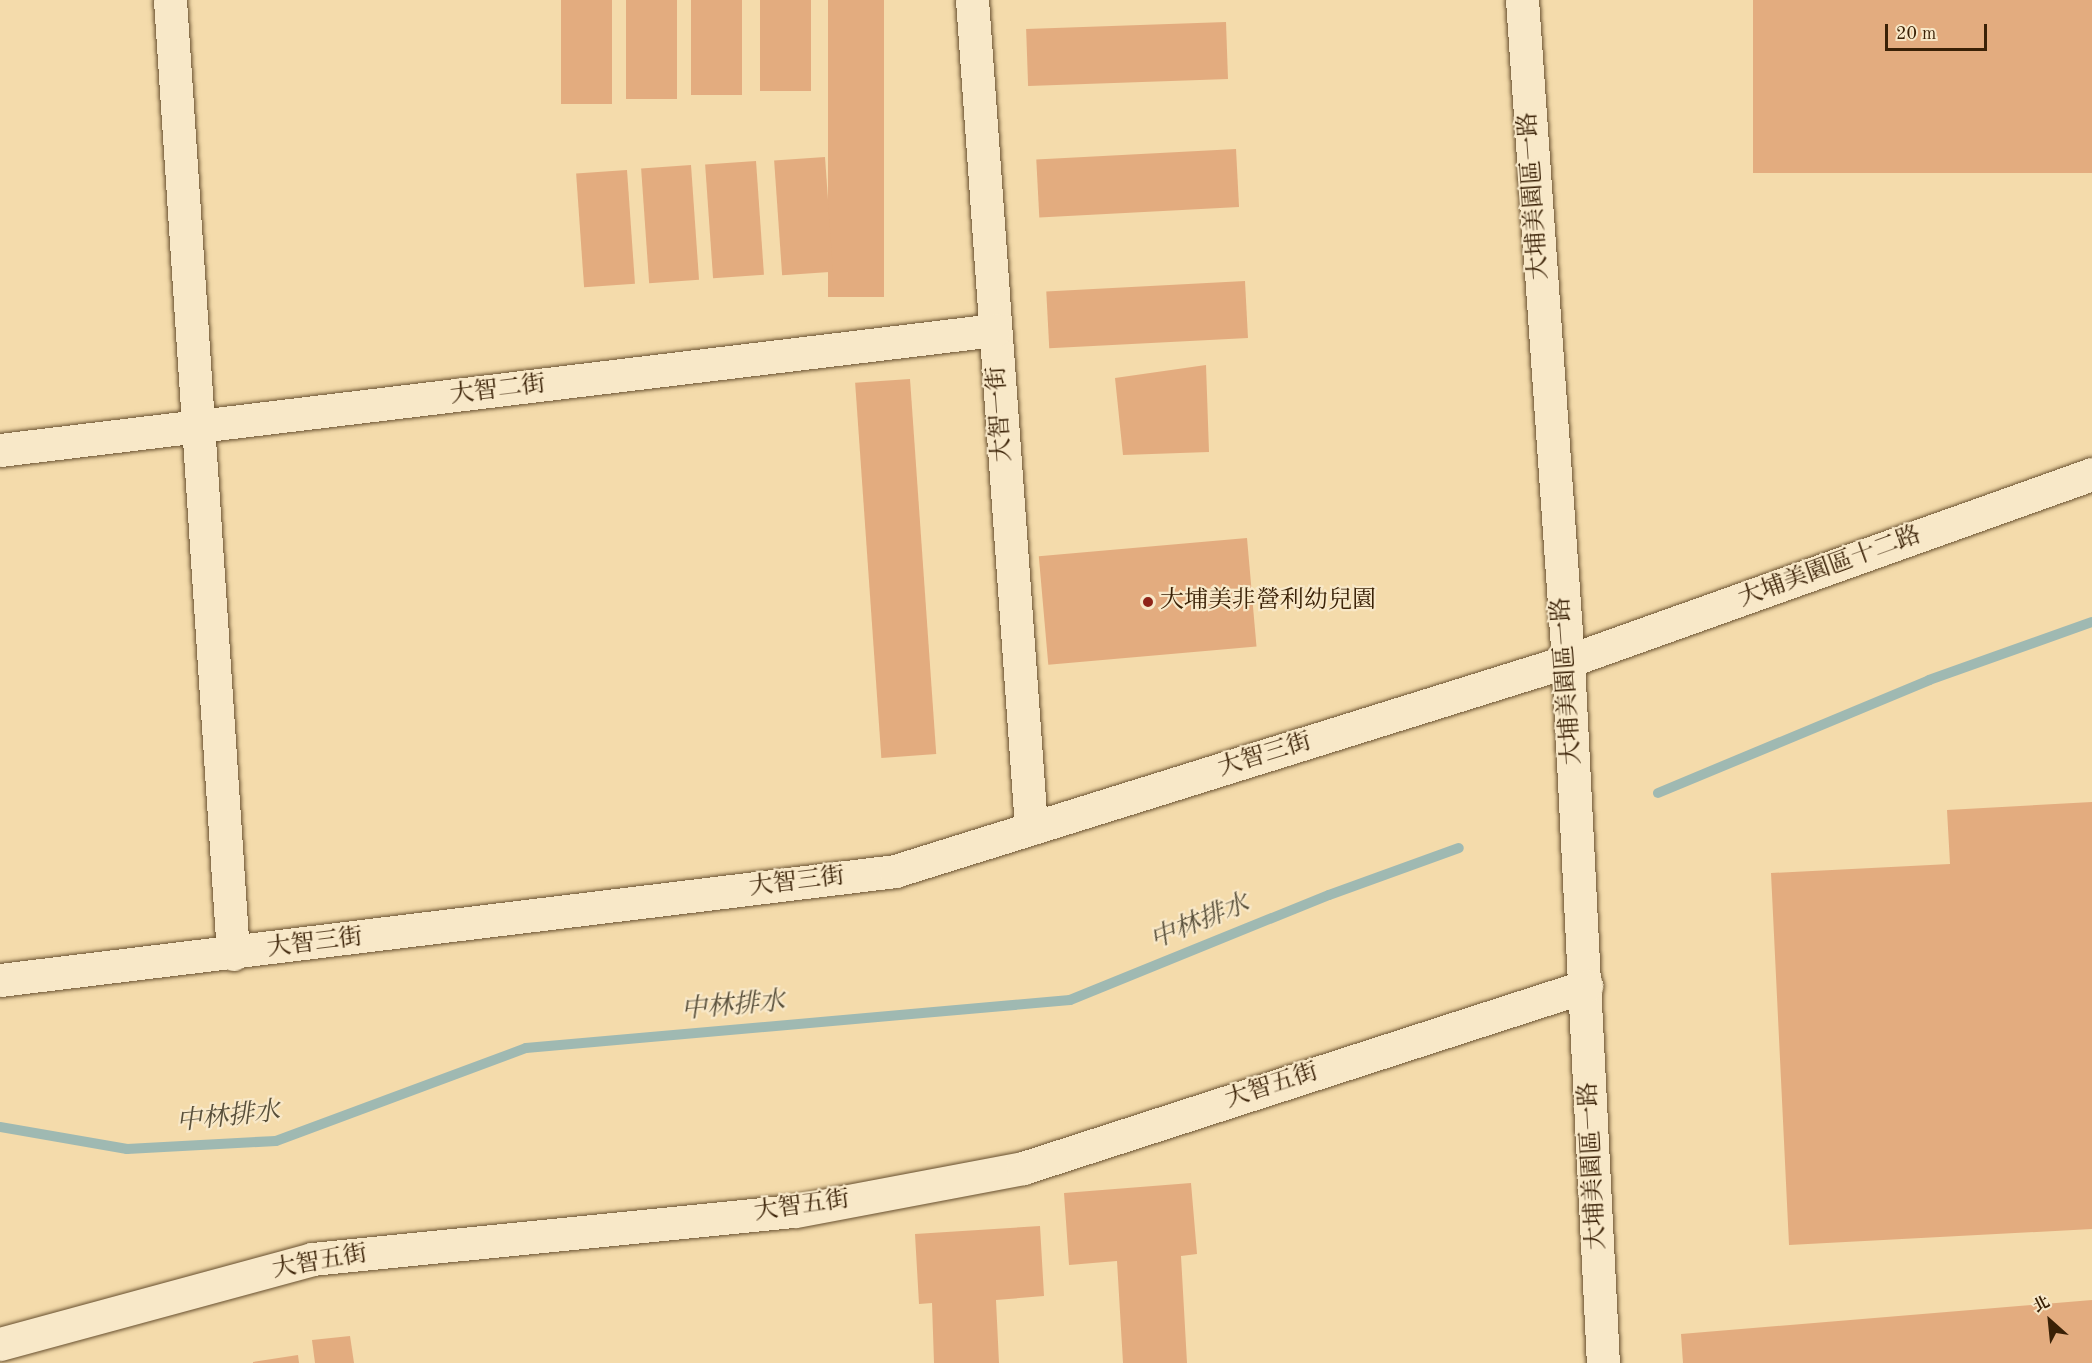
<!DOCTYPE html>
<meta charset="utf-8">
<style>
body{margin:0}
#map{position:relative;width:2092px;height:1363px;overflow:hidden;background:#f4dbab;font-family:"Old Standard TT","Noto Serif TC",serif}
div>[style]{position:absolute}
.stream>*{height:10px;margin:-5px;padding:0 5px;transform-origin:5px;border-radius:5px;background:#9fb9b2}
.building>*{inset:0;background:#e3ac7f;transform-origin:0 0}
.roads{filter:drop-shadow(0 0 2px #68502f) drop-shadow(0 0 2px #68502f)}
.minor>*{height:33px;margin:-16.5px;padding:0 16.5px;transform-origin:16.5px;border-radius:16.5px;background:#f8e8c8}
.dots>*{width:16px;height:16px;translate:-50% -50%;box-sizing:border-box;border:3px solid #f8e8c8;border-radius:50%}
span{translate:-50% -50%;white-space:nowrap;text-align:center;line-height:1.15;-webkit-text-stroke:4.5px #f8e8c8;paint-order:stroke}
.street-label{font-size:24px;color:#3a2106}
.poi-label{font-size:24px;color:#3a2106}
.left{translate:0 -50%;text-align:left}
.water-label{font-size:26px;color:#584f3a;font-style:italic}
.north{position:absolute;left:2020px;top:1291px;width:60px;height:60px;-webkit-text-stroke:4px #f8e8c8;paint-order:stroke;rotate:333deg;font-size:16px;font-weight:700;line-height:24px;text-align:center;color:#3a2106}
.north::after{content:'';display:block;margin:auto;width:21px;height:27px;background:#3a2106;clip-path:polygon(50% 0,100% 100%,50% 72%,0 100%)}
.scale{position:absolute;left:1885px;top:24px;width:102px;height:27px;box-sizing:border-box;border:3px solid #3a2106;border-top:0;padding-left:8px;font-size:18px;line-height:21px;white-space:nowrap;color:#3a2106;-webkit-text-stroke:4px #f8e8c8;paint-order:stroke}
</style>
<div id="map">
<div class="stream">
<i style="left:1658px;top:793px;width:294px;rotate:-22.6deg"></i>
<i style="left:1929px;top:680px;width:173px;rotate:-19.6deg"></i>
<i style="left:0;top:1127px;width:129px;rotate:9.8deg"></i>
<i style="left:127px;top:1149px;width:149px;rotate:-3.1deg"></i>
<i style="left:276px;top:1141px;width:267px;rotate:-20.4deg"></i>
<i style="left:526px;top:1048px;width:546px;rotate:-5.04deg"></i>
<i style="left:1070px;top:1000px;width:279px;rotate:-22.1deg"></i>
<i style="left:1329px;top:895px;width:138px;rotate:-19.9deg"></i>
</div>
<div class="building">
<i style="left:561px;top:0;width:51px;height:104px"></i>
<i style="left:626px;top:0;width:51px;height:99px"></i>
<i style="left:691px;top:0;width:51px;height:95px"></i>
<i style="left:760px;top:0;width:51px;height:91px"></i>
<i style="left:828px;top:0;width:56px;height:297px"></i>
<i style="left:1753px;top:0;width:339px;height:173px"></i>
<i style="left:1226px;top:22px;width:57px;height:200px;rotate:88deg"></i>
<i style="left:1236px;top:149px;width:58px;height:200px;rotate:87deg"></i>
<i style="left:825px;top:157px;width:115px;height:51px;rotate:86deg"></i>
<i style="left:756px;top:161px;width:114px;height:51px;rotate:86deg"></i>
<i style="left:691px;top:165px;width:115px;height:50px;rotate:86deg"></i>
<i style="left:627px;top:170px;width:114px;height:51px;rotate:86deg"></i>
<i style="left:1245px;top:281px;width:57px;height:199px;rotate:87deg"></i>
<i style="clip-path:polygon(1206px 365px,1209px 452px,1123px 455px,1115px 378px)"></i>
<i style="left:910px;top:379px;width:376px;height:55px;rotate:86deg"></i>
<i style="left:1247px;top:538px;width:109px;height:209px;rotate:85deg"></i>
<i style="clip-path:polygon(2092px 802px,2092px 1229px,1789px 1245px,1771px 873px,1950px 864px,1947px 810px)"></i>
<i style="clip-path:polygon(1191px 1183px,1197px 1254px,1181px 1256px,1187px 1363px,1123px 1363px,1117px 1261px,1069px 1265px,1064px 1193px)"></i>
<i style="clip-path:polygon(1040px 1226px,1044px 1296px,996px 1300px,999px 1363px,934px 1363px,932px 1303px,919px 1304px,915px 1234px)"></i>
<i style="clip-path:polygon(2092px 1300px,2092px 1363px,1683px 1363px,1681px 1334px)"></i>
<i style="clip-path:polygon(350px 1336px,354px 1363px,315px 1363px,312px 1340px)"></i>
<i style="clip-path:polygon(298px 1355px,299px 1363px,253px 1363px,253px 1362px)"></i>
</div>
<div class="roads">
<div class="minor">
<i style="left:170px;top:0;width:956px;rotate:86.22deg"></i>
<i style="left:972px;top:0;width:830px;rotate:85.92deg"></i>
<i style="left:1522px;top:0;width:663px;rotate:86.02deg"></i>
<i style="left:1568px;top:661px;width:703px;rotate:87.15deg"></i>
<i style="left:0;top:450px;width:1002px;rotate:-6.88deg"></i>
<i style="left:0;top:980px;width:902px;rotate:-6.94deg"></i>
<i style="left:895px;top:871px;width:705px;rotate:-17.33deg"></i>
<i style="left:1568px;top:661px;width:556px;rotate:-19.64deg"></i>
<i style="left:0;top:1344px;width:323px;rotate:-15.2deg"></i>
<i style="left:312px;top:1259px;width:486px;rotate:-5.7deg"></i>
<i style="left:796px;top:1211px;width:231px;rotate:-10.7deg"></i>
<i style="left:1023px;top:1168px;width:592px;rotate:-17.91deg"></i>
</div>
</div>
<div class="dots">
<i style="left:1148px;top:602px;background:#8f2418"></i>
</div>
<div class="street-label">
<span style="left:1535px;top:196px;rotate:-94deg">大埔美園區一路</span>
<span style="left:498px;top:391px;rotate:-7deg">大智二街</span>
<span style="left:1001px;top:414px;rotate:-94deg">大智一街</span>
<span style="left:1830px;top:568px;rotate:-20deg">大埔美園區十二路</span>
<span style="left:1568px;top:681px;rotate:-94deg">大埔美園區一路</span>
<span style="left:1265px;top:756px;rotate:-17deg">大智三街</span>
<span style="left:797px;top:883px;rotate:-7deg">大智三街</span>
<span style="left:315px;top:944px;rotate:-7deg">大智三街</span>
<span style="left:1272px;top:1087px;rotate:-18deg">大智五街</span>
<span style="left:1594px;top:1166px;rotate:-93deg">大埔美園區一路</span>
<span style="left:802px;top:1207px;rotate:-8deg">大智五街</span>
<span style="left:320px;top:1263px;rotate:-10deg">大智五街</span>
</div>
<div class="poi-label">
<span class="left" style="left:1160px;top:602px">大埔美非營利幼兒園</span>
</div>
<div class="water-label">
<span style="left:1200px;top:923px;rotate:-22deg">中林排水</span>
<span style="left:733px;top:1007px;rotate:-5deg">中林排水</span>
<span style="left:228px;top:1118px;rotate:-6deg">中林排水</span>
</div>
<div class="north">北</div>
<div class="scale">20 m</div>
</div>
